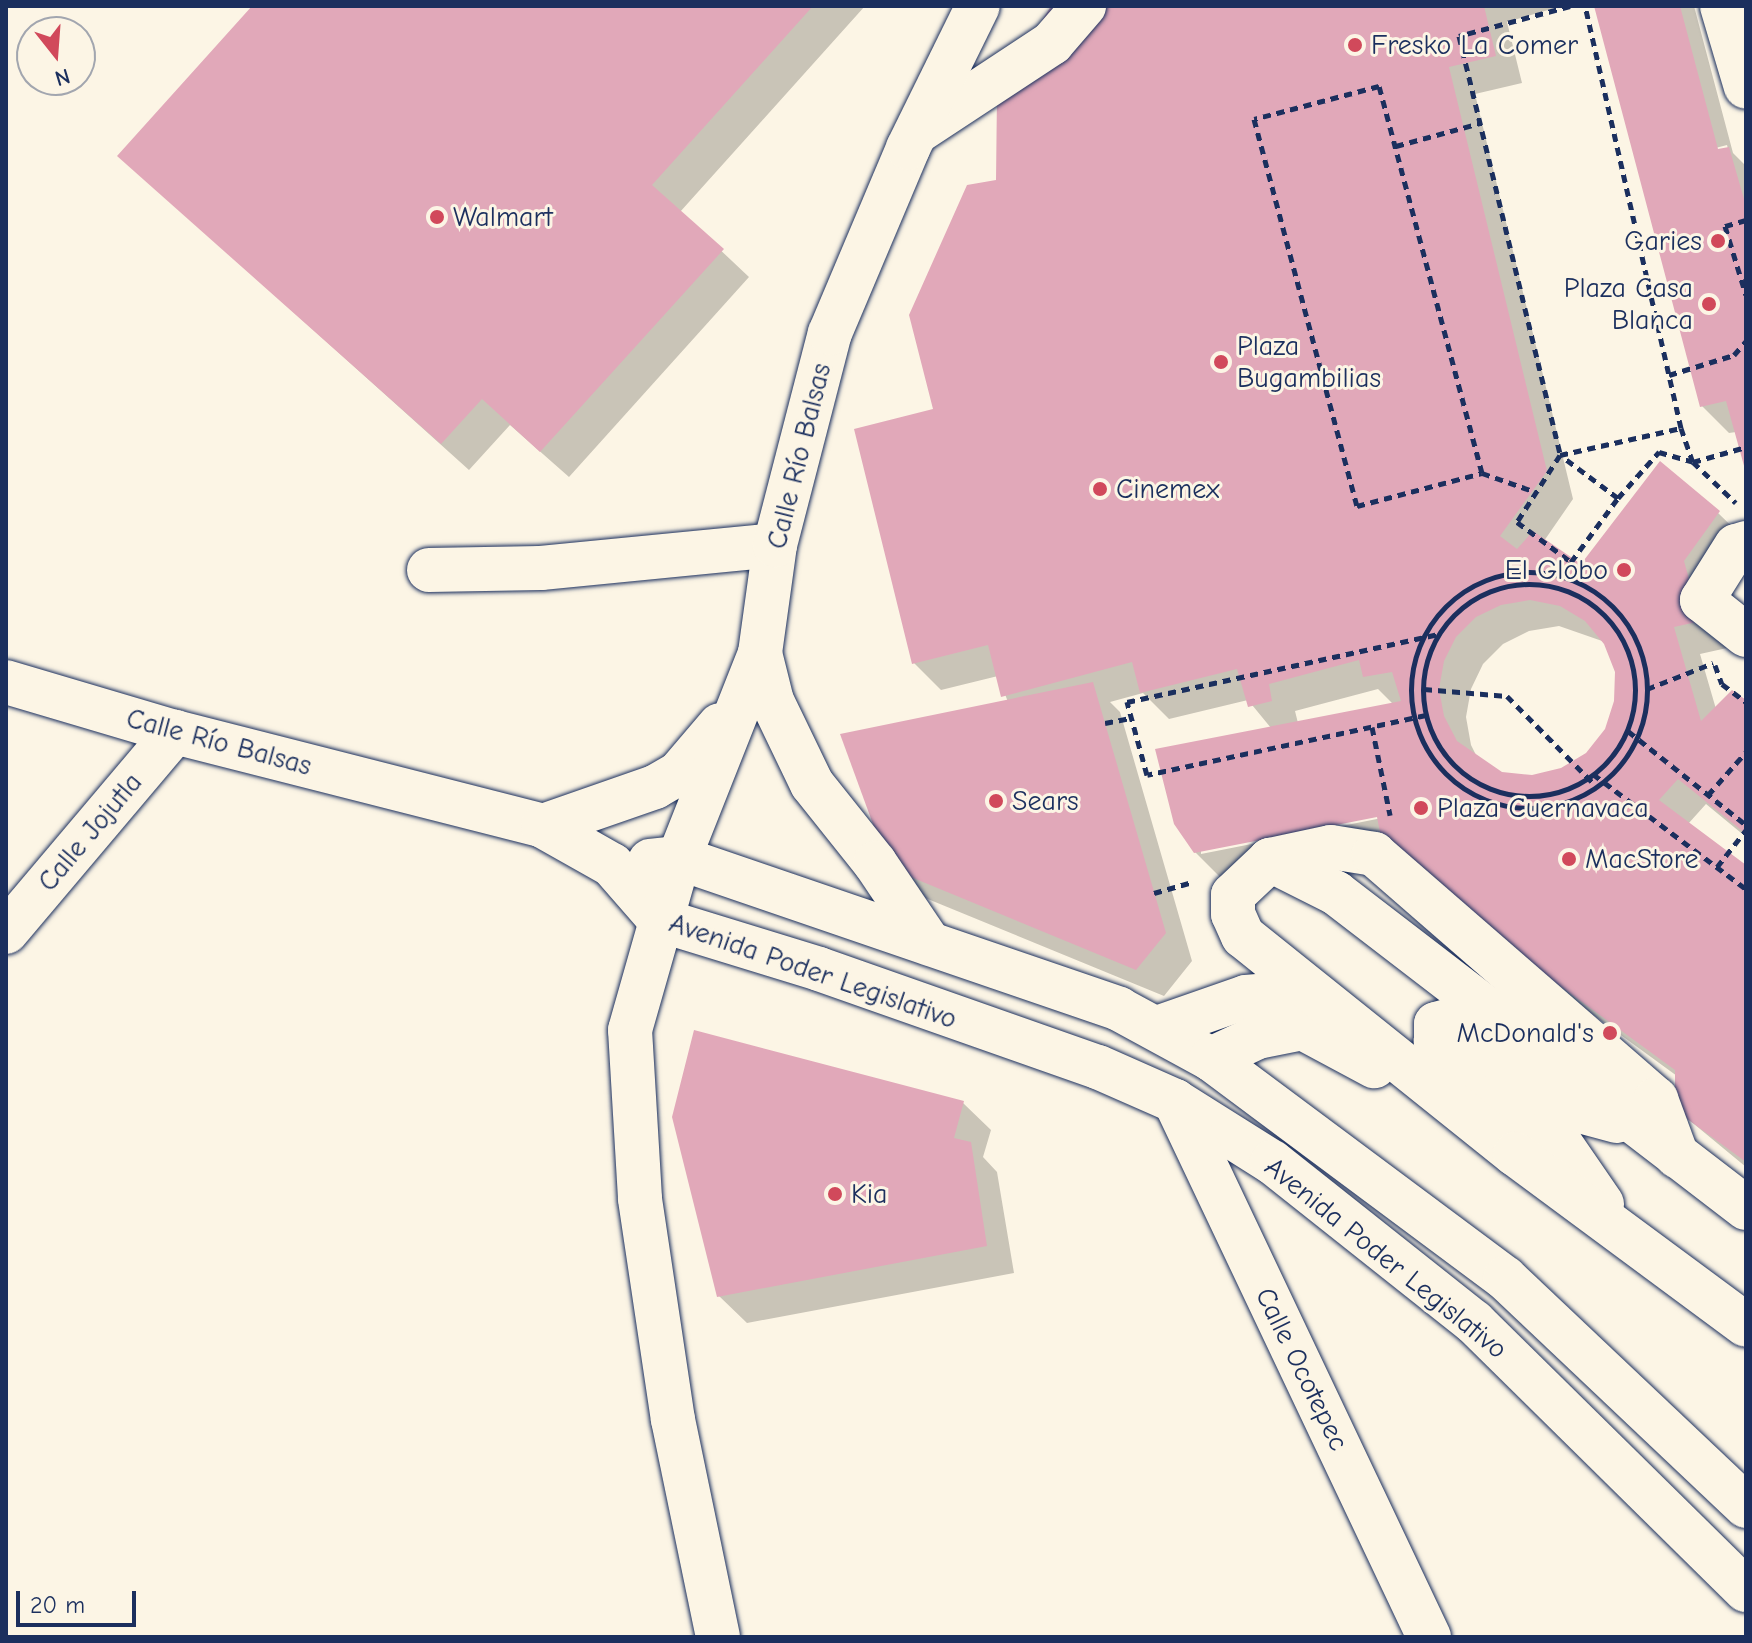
<!DOCTYPE html>
<meta charset="utf-8">
<style>
body{margin:0}
#map{position:relative;width:1752px;height:1643px;overflow:hidden;background:#fcf5e5;font-family:"Comic Neue",sans-serif}
div>[style]{position:absolute}
.shadow>*{inset:0;background:#0003}
.building>*{inset:0;background:#e1a8b9}
.path>*{height:5px;margin-top:-2.5px;transform-origin:0;background:repeating-linear-gradient(90deg,#1b2f5e 0 8px,transparent 0 14px)}
.path>.ring{margin:-2.5px;padding:0;box-sizing:content-box;background:none;border:5px solid #1b2f5e;border-radius:50%}
.roads{filter:drop-shadow(0 0 2px #1b2f5e) drop-shadow(0 0 2px #1b2f5e)}
.minor>*{height:44px;margin:-22px;padding:0 22px;transform-origin:22px;border-radius:22px;background:#fcf5e5}
.dots>*{width:22px;height:22px;translate:-50% -50%;box-sizing:border-box;border:4px solid #fcf5e5;border-radius:50%}
span{translate:-50% -50%;white-space:nowrap;text-align:center;line-height:1.15;-webkit-text-stroke:6px #fcf5e5;paint-order:stroke}
.poi-label{font-size:28px;color:#1b2f5e}
.left{translate:0 -50%;text-align:left}
.right{translate:-100% -50%;text-align:right}
.street-label{font-size:28px;color:#1b2f5e}
.frame{position:absolute;inset:0;border:8px solid #1b2f5e;pointer-events:none}
.north{position:absolute;left:16px;top:16px;width:80px;height:80px;box-sizing:border-box;background:#fcf5e5;border:2px solid #a2a6af;border-radius:50%;rotate:163deg;font-size:22px;font-weight:700;line-height:32px;text-align:center;color:#1b2f5e}
.north::after{content:'';display:block;margin:auto;width:28px;height:36px;background:#d1495b;clip-path:polygon(50% 0,100% 100%,50% 72%,0 100%)}
.scale{position:absolute;left:16px;top:1591px;width:120px;height:36px;box-sizing:border-box;border:4px solid #1b2f5e;border-top:0;padding-left:10px;font-size:24px;line-height:28px;white-space:nowrap;color:#1b2f5e;-webkit-text-stroke:6px #fcf5e5;paint-order:stroke}
</style>
<div id="map">
<div class="shadow">
<i style="clip-path:polygon(255px 6px,865px 6px,680px 212px,749px 277px,569px 477px,510px 425px,469px 470px,120px 156px)"></i>
<i style="clip-path:polygon(evenodd,1054px 6px,1562px 6px,1507px 22px,1522px 83px,1475px 94px,1573px 499px,1544px 541px,1581px 566px,1718px 513px,1746px 540px,1710px 589px,1727px 648px,1700px 654px,1716px 709px,1746px 703px,1746px 837px,1706px 804px,1688px 824px,1746px 868px,1746px 1167px,1677px 1110px,1677px 1076px,1415px 885px,1387px 857px,1223px 880px,1195px 852px,1271px 728px,1248px 700px,1169px 719px,1143px 693px,1110px 702px,1120px 712px,1192px 961px,1164px 996px,918px 895px,891px 867px,1008px 702px,998px 676px,941px 690px,914px 663px,935px 411px,1054px 6px,1559px 626px,1605px 642px,1617px 671px,1616px 702px,1606px 730px,1588px 754px,1561px 770px,1532px 777px,1502px 774px,1480px 763px,1471px 745px,1466px 717px,1471px 689px,1483px 664px,1503px 644px,1529px 631px,1559px 626px,1054px 6px,1378px 689px,1394px 705px,1298px 723px,1295px 711px,1378px 689px,1054px 6px,1386px 814px,1387px 817px,1201px 854px,1201px 850px,1386px 814px)"></i>
<i style="clip-path:polygon(evenodd,1596px 6px,1694px 6px,1733px 153px,1746px 166px,1746px 468px,1736px 432px,1729px 433px,1702px 406px,1596px 6px,1727px 145px,1728px 149px,1650px 165px,1727px 145px)"></i>
<i style="clip-path:polygon(963px 1103px,991px 1130px,983px 1157px,997px 1172px,1014px 1273px,747px 1323px,719px 1296px)"></i>
</div>
<div class="building">
<i style="clip-path:polygon(252px 6px,813px 6px,652px 185px,724px 249px,540px 452px,482px 399px,441px 444px,117px 156px)"></i>
<i style="clip-path:polygon(evenodd,1051px 6px,1484px 6px,1496px 56px,1449px 67px,1547px 471px,1500px 536px,1517px 549px,1533px 531px,1581px 564px,1660px 461px,1720px 511px,1684px 561px,1701px 621px,1674px 627px,1701px 721px,1732px 690px,1746px 700px,1746px 834px,1678px 779px,1659px 800px,1746px 865px,1746px 1162px,1675px 1110px,1675px 1070px,1385px 858px,1377px 817px,1194px 853px,1174px 824px,1155px 749px,1401px 701px,1392px 672px,1363px 677px,1359px 660px,1269px 684px,1272px 701px,1248px 707px,1237px 669px,1140px 693px,1132px 662px,1001px 697px,988px 645px,912px 664px,854px 429px,933px 409px,909px 315px,967px 185px,996px 180px,997px 94px,1051px 6px,1530px 600px,1560px 606px,1585px 621px,1604px 644px,1615px 672px,1614px 701px,1605px 729px,1586px 753px,1561px 768px,1532px 775px,1502px 772px,1457px 741px,1444px 716px,1439px 689px,1444px 661px,1456px 637px,1476px 617px,1501px 605px,1530px 600px)"></i>
<i style="clip-path:polygon(1594px 6px,1680px 6px,1718px 149px,1729px 147px,1746px 206px,1746px 473px,1726px 401px,1700px 407px)"></i>
<i style="clip-path:polygon(1093px 682px,1166px 933px,1136px 970px,889px 868px,840px 734px)"></i>
<i style="clip-path:polygon(694px 1030px,964px 1101px,954px 1138px,971px 1142px,987px 1246px,717px 1297px,672px 1117px)"></i>
</div>
<div class="path">
<i style="left:1570px;top:6px;width:115px;rotate:164.9deg"></i>
<i style="left:1459px;top:36px;width:431px;rotate:76.4deg"></i>
<i style="left:1560px;top:455px;width:124px;rotate:-12.6deg"></i>
<i style="left:1681px;top:428px;width:433px;rotate:-102.8deg"></i>
<i style="left:1396px;top:146px;width:87px;rotate:-15.3deg"></i>
<i style="left:1746px;top:220px;width:22px;rotate:164deg"></i>
<i style="left:1725px;top:226px;width:72px;rotate:73.1deg"></i>
<i style="left:1669px;top:375px;width:68px;rotate:-17.1deg"></i>
<i style="left:1734px;top:355px;width:18px;rotate:-49deg"></i>
<i style="left:1681px;top:428px;width:36px;rotate:71deg"></i>
<i style="left:1693px;top:462px;width:59px;rotate:43.6deg"></i>
<i style="left:1482px;top:473px;width:400px;rotate:-104.9deg"></i>
<i style="left:1379px;top:86px;width:129px;rotate:165.2deg"></i>
<i style="left:1254px;top:119px;width:400px;rotate:75.1deg"></i>
<i style="left:1357px;top:506px;width:129px;rotate:-14.8deg"></i>
<i style="left:1482px;top:473px;width:57px;rotate:19.4deg"></i>
<i style="left:1618px;top:498px;width:62px;rotate:-48.3deg"></i>
<i style="left:1659px;top:452px;width:35px;rotate:16deg"></i>
<i style="left:1693px;top:462px;width:55px;rotate:-15.8deg"></i>
<i class="ring" style="left:1411px;top:572px;width:231px;height:231px"></i>
<i style="left:1561px;top:577px;width:18px;rotate:-56deg"></i>
<i style="left:1571px;top:562px;width:79px;rotate:-53.7deg"></i>
<i style="left:1618px;top:498px;width:72px;rotate:-143.4deg"></i>
<i style="left:1560px;top:455px;width:80px;rotate:122.7deg"></i>
<i style="left:1517px;top:522px;width:67px;rotate:36.5deg"></i>
<i class="ring" style="left:1423px;top:584px;width:207px;height:207px"></i>
<i style="left:1715px;top:665px;width:20px;rotate:70deg"></i>
<i style="left:1722px;top:684px;width:30px;rotate:37deg"></i>
<i style="left:1424px;top:689px;width:83px;rotate:4.8deg"></i>
<i style="left:1507px;top:696px;width:127px;rotate:45.3deg"></i>
<i style="left:1647px;top:689px;width:71px;rotate:-21.5deg"></i>
<i style="left:1426px;top:715px;width:285px;rotate:167.9deg"></i>
<i style="left:1147px;top:775px;width:76px;rotate:-105.3deg"></i>
<i style="left:1127px;top:702px;width:319px;rotate:-12.3deg"></i>
<i style="left:1105px;top:723px;width:26px;rotate:-11deg"></i>
<i style="left:1372px;top:727px;width:90px;rotate:78.4deg"></i>
<i style="left:1628px;top:731px;width:151px;rotate:38.5deg"></i>
<i style="left:1593px;top:774px;width:191px;rotate:36.9deg"></i>
<i style="left:1708px;top:795px;width:57px;rotate:-48.5deg"></i>
<i style="left:1717px;top:867px;width:47px;rotate:-51.9deg"></i>
<i style="left:1154px;top:893px;width:40px;rotate:-16deg"></i>
</div>
<div class="roads">
<div class="minor">
<i style="left:1722px;top:6px;width:84px;rotate:73.5deg"></i>
<i style="left:917px;top:132px;width:162px;rotate:-33.4deg"></i>
<i style="left:1052px;top:43px;width:49px;rotate:-49.1deg"></i>
<i style="left:1746px;top:543px;width:10px;rotate:163deg"></i>
<i style="left:1736px;top:546px;width:64px;rotate:122.2deg"></i>
<i style="left:1702px;top:600px;width:56px;rotate:38.5deg"></i>
<i style="left:429px;top:570px;width:112px;rotate:-1deg"></i>
<i style="left:541px;top:568px;width:235px;rotate:-5.6deg"></i>
<i style="left:760px;top:653px;width:49px;rotate:76deg"></i>
<i style="left:772px;top:701px;width:92px;rotate:64.3deg"></i>
<i style="left:812px;top:784px;width:101px;rotate:51.4deg"></i>
<i style="left:875px;top:863px;width:97px;rotate:56deg"></i>
<i style="left:6px;top:682px;width:176px;rotate:16.5deg"></i>
<i style="left:175px;top:732px;width:380px;rotate:14.3deg"></i>
<i style="left:543px;top:826px;width:79px;rotate:29.5deg"></i>
<i style="left:612px;top:865px;width:73px;rotate:48.9deg"></i>
<i style="left:660px;top:920px;width:166px;rotate:17.1deg"></i>
<i style="left:819px;top:969px;width:296px;rotate:19.4deg"></i>
<i style="left:1098px;top:1067px;width:84px;rotate:23.8deg"></i>
<i style="left:1175px;top:1101px;width:115px;rotate:32.2deg"></i>
<i style="left:1272px;top:1162px;width:258px;rotate:38.4deg"></i>
<i style="left:1474px;top:1322px;width:382px;rotate:44.6deg"></i>
<i style="left:543px;top:826px;width:119px;rotate:-19.2deg"></i>
<i style="left:655px;top:787px;width:28px;rotate:-30deg"></i>
<i style="left:679px;top:773px;width:63px;rotate:-49.5deg"></i>
<i style="left:1270px;top:860px;width:62px;rotate:-12deg"></i>
<i style="left:1331px;top:847px;width:44px;rotate:9.2deg"></i>
<i style="left:1374px;top:854px;width:374px;rotate:41deg"></i>
<i style="left:1656px;top:1099px;width:61px;rotate:69.8deg"></i>
<i style="left:650px;top:861px;width:29px;rotate:-6deg"></i>
<i style="left:679px;top:858px;width:465px;rotate:18.9deg"></i>
<i style="left:1119px;top:1009px;width:105px;rotate:28.5deg"></i>
<i style="left:1211px;top:1059px;width:367px;rotate:36.7deg"></i>
<i style="left:1505px;top:1278px;width:332px;rotate:43.4deg"></i>
<i style="left:6px;top:932px;width:262px;rotate:-49.8deg"></i>
<i style="left:1157px;top:1028px;width:94px;rotate:-19.2deg"></i>
<i style="left:1246px;top:997px;width:33px;rotate:-5deg"></i>
<i style="left:1279px;top:994px;width:48px;rotate:14.6deg"></i>
<i style="left:1211px;top:1059px;width:52px;rotate:-25.1deg"></i>
<i style="left:1258px;top:1037px;width:46px;rotate:-11.3deg"></i>
<i style="left:1303px;top:1028px;width:81px;rotate:28.2deg"></i>
<i style="left:1175px;top:1101px;width:593px;rotate:64.64deg"></i>
<i style="left:1602px;top:1204px;width:74px;rotate:-124.5deg"></i>
<i style="left:1560px;top:1143px;width:161px;rotate:-140.6deg"></i>
<i style="left:1436px;top:1041px;width:17px;rotate:-90deg"></i>
<i style="left:1436px;top:1024px;width:16px;rotate:-15deg"></i>
<i style="left:1451px;top:1020px;width:133px;rotate:39.2deg"></i>
<i style="left:1554px;top:1104px;width:65px;rotate:15.1deg"></i>
<i style="left:1746px;top:1208px;width:517px;rotate:-142.47deg"></i>
<i style="left:1336px;top:893px;width:74px;rotate:-153.4deg"></i>
<i style="left:1270px;top:860px;width:51px;rotate:136.6deg"></i>
<i style="left:1233px;top:895px;width:19px;rotate:90deg"></i>
<i style="left:1233px;top:914px;width:24px;rotate:66deg"></i>
<i style="left:1243px;top:936px;width:349px;rotate:38.7deg"></i>
<i style="left:1515px;top:1154px;width:287px;rotate:36.5deg"></i>
<i style="left:718px;top:1637px;width:222px;rotate:-101.7deg"></i>
<i style="left:673px;top:1420px;width:224px;rotate:-98.5deg"></i>
<i style="left:640px;top:1198px;width:168px;rotate:-93.4deg"></i>
<i style="left:630px;top:1030px;width:179px;rotate:-74.1deg"></i>
<i style="left:679px;top:858px;width:220px;rotate:-68.4deg"></i>
<i style="left:760px;top:653px;width:109px;rotate:-82.1deg"></i>
<i style="left:775px;top:545px;width:219px;rotate:-75.5deg"></i>
<i style="left:830px;top:333px;width:201px;rotate:-67.1deg"></i>
<i style="left:908px;top:148px;width:158px;rotate:-63.8deg"></i>
</div>
</div>
<div class="dots">
<i style="left:1355px;top:45px;background:#d1495b"></i>
<i style="left:437px;top:217px;background:#d1495b"></i>
<i style="left:1718px;top:241px;background:#d1495b"></i>
<i style="left:1709px;top:304px;background:#d1495b"></i>
<i style="left:1221px;top:362px;background:#d1495b"></i>
<i style="left:1100px;top:489px;background:#d1495b"></i>
<i style="left:1624px;top:570px;background:#d1495b"></i>
<i style="left:996px;top:801px;background:#d1495b"></i>
<i style="left:1421px;top:808px;background:#d1495b"></i>
<i style="left:1569px;top:859px;background:#d1495b"></i>
<i style="left:1610px;top:1033px;background:#d1495b"></i>
<i style="left:835px;top:1194px;background:#d1495b"></i>
</div>
<div class="poi-label">
<span class="left" style="left:1371px;top:45px">Fresko La Comer</span>
<span class="left" style="left:453px;top:217px">Walmart</span>
<span class="right" style="left:1702px;top:241px">Garies</span>
<span class="right" style="left:1693px;top:304px">Plaza Casa<br>Blanca</span>
<span class="left" style="left:1237px;top:362px">Plaza<br>Bugambilias</span>
<span class="left" style="left:1116px;top:489px">Cinemex</span>
<span class="right" style="left:1608px;top:570px">El Globo</span>
<span class="left" style="left:1012px;top:801px">Sears</span>
<span class="left" style="left:1437px;top:808px">Plaza Cuernavaca</span>
<span class="left" style="left:1585px;top:859px">MacStore</span>
<span class="right" style="left:1594px;top:1033px">McDonald's</span>
<span class="left" style="left:851px;top:1194px">Kia</span>
</div>
<div class="street-label">
<span style="left:799px;top:456px;rotate:-76deg">Calle Río Balsas</span>
<span style="left:219px;top:742px;rotate:15deg">Calle Río Balsas</span>
<span style="left:90px;top:832px;rotate:-50deg">Calle Jojutla</span>
<span style="left:813px;top:971px;rotate:19deg">Avenida Poder Legislativo</span>
<span style="left:1386px;top:1258px;rotate:39deg">Avenida Poder Legislativo</span>
<span style="left:1302px;top:1369px;rotate:64deg">Calle Ocotepec</span>
</div>
<div class="frame"></div>
<div class="north">N</div>
<div class="scale">20 m</div>
</div>
